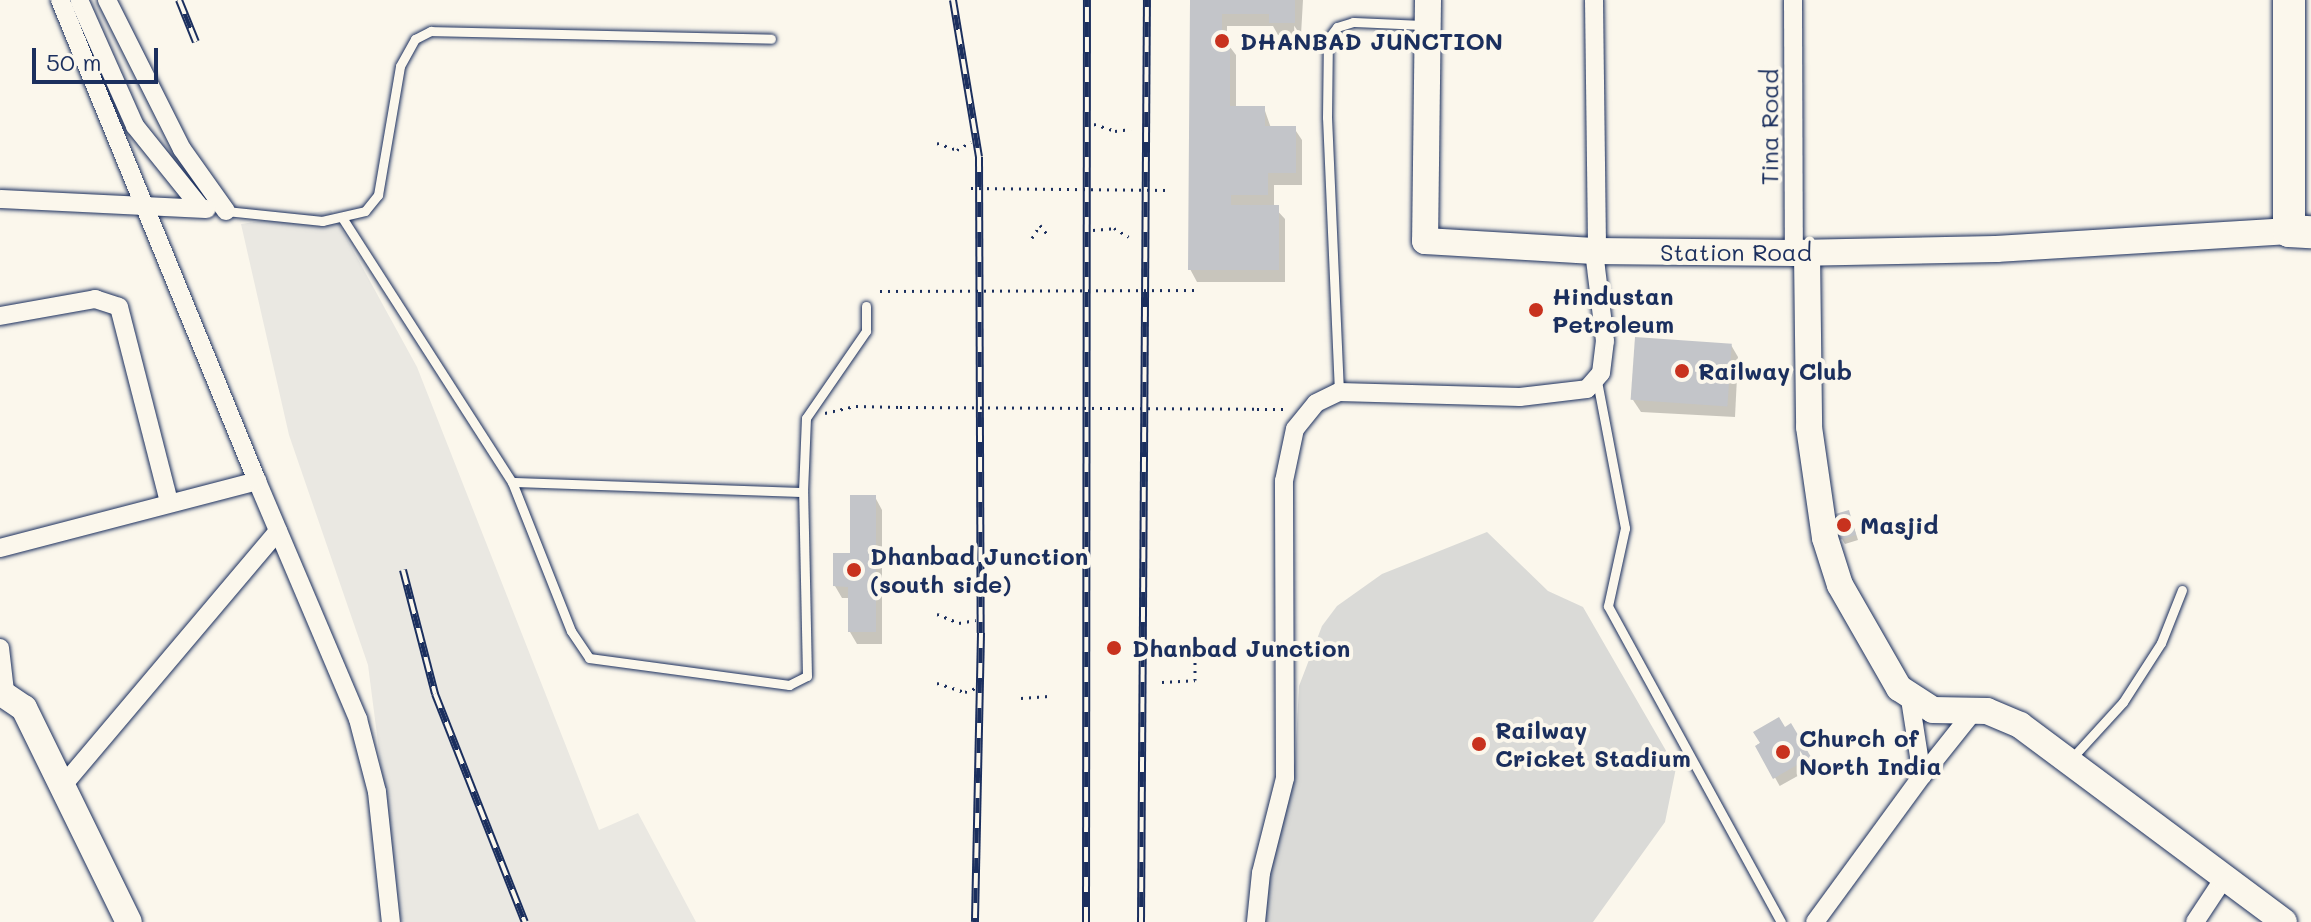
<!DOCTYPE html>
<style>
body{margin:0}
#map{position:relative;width:2311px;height:922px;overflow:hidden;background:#fbf7ec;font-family:Mali,sans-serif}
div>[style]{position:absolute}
.built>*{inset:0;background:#eae8e2}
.green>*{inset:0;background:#dadad7}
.shadow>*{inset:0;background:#0003;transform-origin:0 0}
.building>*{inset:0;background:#c3c5c9;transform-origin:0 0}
.path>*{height:3px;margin-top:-1.5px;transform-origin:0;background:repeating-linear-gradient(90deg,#1b2f5e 0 2px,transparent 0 8px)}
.roads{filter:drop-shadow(0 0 2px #1b2f5e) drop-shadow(0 0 2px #1b2f5e)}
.lane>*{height:9px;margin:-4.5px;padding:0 4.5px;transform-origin:4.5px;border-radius:4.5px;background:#fbf7ec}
.street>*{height:18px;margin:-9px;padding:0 9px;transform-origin:9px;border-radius:9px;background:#fbf7ec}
.secondary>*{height:26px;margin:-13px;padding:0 13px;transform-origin:13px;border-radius:13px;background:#fbf7ec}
.highway>*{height:32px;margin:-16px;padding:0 16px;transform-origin:16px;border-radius:16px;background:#fbf7ec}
.rail>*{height:8px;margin-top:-4px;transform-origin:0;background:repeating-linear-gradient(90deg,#fbf7ec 0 15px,#1b2f5e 0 30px);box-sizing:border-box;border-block:2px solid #1b2f5e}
.path-bridge>*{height:3px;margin-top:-1.5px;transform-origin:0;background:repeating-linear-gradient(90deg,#1b2f5e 0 2px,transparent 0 8px)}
.dots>*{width:22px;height:22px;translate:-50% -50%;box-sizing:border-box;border:4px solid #fbf7ec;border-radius:50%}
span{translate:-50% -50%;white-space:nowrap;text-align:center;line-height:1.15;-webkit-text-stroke:8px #fbf7ec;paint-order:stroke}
.poi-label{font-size:24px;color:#1b2f5e;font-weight:700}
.left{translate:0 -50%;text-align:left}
.street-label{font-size:24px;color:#1b2f5e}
.scale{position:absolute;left:32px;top:48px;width:126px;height:36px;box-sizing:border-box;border:4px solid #1b2f5e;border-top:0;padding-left:10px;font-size:24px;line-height:28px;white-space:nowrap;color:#1b2f5e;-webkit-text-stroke:6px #fbf7ec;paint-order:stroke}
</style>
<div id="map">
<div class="built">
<i style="clip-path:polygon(331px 210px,417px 367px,599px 830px,638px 813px,696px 922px,401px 922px,368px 665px,289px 435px,241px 224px)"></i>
</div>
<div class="green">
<i style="clip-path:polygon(1487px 532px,1548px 591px,1583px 607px,1676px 768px,1665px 822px,1593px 922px,1265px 922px,1270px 868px,1295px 762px,1299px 686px,1322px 626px,1337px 606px,1382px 574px)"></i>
</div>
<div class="shadow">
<i style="clip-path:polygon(1192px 0,1303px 0,1301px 35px,1278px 35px,1273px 26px,1227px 26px,1227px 43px,1236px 55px,1236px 108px,1264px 108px,1271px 128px,1294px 128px,1302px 140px,1302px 185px,1274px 185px,1274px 207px,1285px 219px,1285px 282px,1197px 282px,1190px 269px)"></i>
<i style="clip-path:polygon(1731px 345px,1738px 357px,1735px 417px,1641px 412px,1633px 400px)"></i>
<i style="clip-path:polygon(875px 497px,882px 510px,882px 644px,857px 644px,850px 632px,850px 598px,842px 598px,835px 586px)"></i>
<i style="clip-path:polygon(1851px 518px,1858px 540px,1845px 544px,1842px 539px)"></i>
<i style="left:1791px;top:726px;width:47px;height:39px;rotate:61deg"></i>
</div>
<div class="building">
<i style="clip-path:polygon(1190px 0,1295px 0,1295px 23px,1269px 23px,1269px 14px,1222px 14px,1222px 41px,1230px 41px,1230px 106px,1265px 106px,1265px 126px,1296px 126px,1296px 173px,1268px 173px,1268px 195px,1231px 195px,1231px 205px,1279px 205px,1279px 270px,1188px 270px)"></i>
<i style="left:1635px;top:337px;width:97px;height:63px;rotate:4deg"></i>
<i style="clip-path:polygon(850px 495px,876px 495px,876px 632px,848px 632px,848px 587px,833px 586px,833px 553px,850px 553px)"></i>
<i style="left:1849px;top:510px;width:26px;height:18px;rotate:74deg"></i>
<i style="clip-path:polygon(1779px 717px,1785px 727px,1791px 723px,1811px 757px,1773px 779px,1755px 746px,1760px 743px,1753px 732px)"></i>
</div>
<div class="path">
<i style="left:1094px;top:124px;width:22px;rotate:18deg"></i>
<i style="left:1115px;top:131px;width:16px;rotate:-7deg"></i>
<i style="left:937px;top:143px;width:21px;rotate:19deg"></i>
<i style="left:957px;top:150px;width:16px;rotate:-30deg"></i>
<i style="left:1093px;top:230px;width:21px;rotate:-5deg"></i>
<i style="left:1114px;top:228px;width:17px;rotate:31deg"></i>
<i style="left:1032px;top:238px;width:15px;rotate:-58deg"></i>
<i style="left:1040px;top:225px;width:11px;rotate:52deg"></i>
<i style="left:1257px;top:409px;width:32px"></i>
<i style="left:825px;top:413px;width:32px;rotate:-13deg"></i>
<i style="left:856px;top:406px;width:44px;rotate:1.3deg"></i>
<i style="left:937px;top:614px;width:24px;rotate:22deg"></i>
<i style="left:959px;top:623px;width:17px;rotate:-10deg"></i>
<i style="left:1162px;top:682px;width:33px;rotate:-3deg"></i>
<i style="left:1195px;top:680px;width:34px;rotate:-90deg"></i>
<i style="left:1195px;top:646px;width:11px;rotate:15deg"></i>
<i style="left:937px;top:683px;width:29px;rotate:18deg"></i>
<i style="left:965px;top:692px;width:12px;rotate:-20deg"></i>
<i style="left:1021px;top:698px;width:28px;rotate:-4deg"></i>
</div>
<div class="roads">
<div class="lane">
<i style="left:226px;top:211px;width:97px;rotate:5.9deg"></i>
<i style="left:322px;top:221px;width:44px;rotate:-13.1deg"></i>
<i style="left:365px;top:211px;width:21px;rotate:-51deg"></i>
<i style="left:378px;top:195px;width:131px;rotate:-80.3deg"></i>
<i style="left:400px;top:66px;width:31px;rotate:-61deg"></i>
<i style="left:415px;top:39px;width:18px;rotate:-27deg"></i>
<i style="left:431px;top:31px;width:340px;rotate:1.3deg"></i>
<i style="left:343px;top:219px;width:313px;rotate:57.3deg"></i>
<i style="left:512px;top:482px;width:160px;rotate:68.4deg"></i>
<i style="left:571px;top:631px;width:32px;rotate:56deg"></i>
<i style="left:589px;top:658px;width:202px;rotate:7.7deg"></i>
<i style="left:789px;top:685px;width:20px;rotate:-27deg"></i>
<i style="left:807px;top:676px;width:184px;rotate:-91.2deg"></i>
<i style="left:803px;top:492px;width:291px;rotate:-178deg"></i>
<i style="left:1597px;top:381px;width:150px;rotate:79.2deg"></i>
<i style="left:1625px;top:528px;width:80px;rotate:102.3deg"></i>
<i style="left:1608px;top:606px;width:360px;rotate:61.3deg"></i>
<i style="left:1339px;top:392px;width:275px;rotate:-92.5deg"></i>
<i style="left:1327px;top:117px;width:78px;rotate:-89.3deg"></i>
<i style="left:1328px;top:39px;width:15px;rotate:-53deg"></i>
<i style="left:1337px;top:27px;width:17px;rotate:-17deg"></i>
<i style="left:1353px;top:22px;width:71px;rotate:2.4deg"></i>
<i style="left:803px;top:492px;width:74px;rotate:-87.7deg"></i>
<i style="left:806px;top:418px;width:106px;rotate:-55.4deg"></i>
<i style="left:866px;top:331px;width:25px;rotate:-90deg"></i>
<i style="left:2071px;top:759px;width:77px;rotate:-47.6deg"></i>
<i style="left:2123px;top:702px;width:70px;rotate:-57.2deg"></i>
<i style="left:2161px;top:643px;width:57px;rotate:-68.4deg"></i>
</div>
<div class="street">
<i style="left:79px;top:0;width:138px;rotate:66deg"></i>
<i style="left:135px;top:126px;width:105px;rotate:51.2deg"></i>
<i style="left:107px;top:0;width:167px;rotate:63.3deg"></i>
<i style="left:182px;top:149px;width:76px;rotate:54.6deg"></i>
<i style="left:1594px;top:0;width:251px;rotate:89.3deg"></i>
<i style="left:1793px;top:0;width:253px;rotate:89.8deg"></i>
<i style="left:0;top:199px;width:207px;rotate:2.8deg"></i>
<i style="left:0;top:316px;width:97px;rotate:-10.1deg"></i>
<i style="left:95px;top:299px;width:25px;rotate:18deg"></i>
<i style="left:119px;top:307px;width:201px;rotate:75.6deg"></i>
<i style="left:257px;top:481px;width:259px;rotate:67deg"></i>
<i style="left:358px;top:719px;width:75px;rotate:75.4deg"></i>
<i style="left:377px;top:792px;width:131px;rotate:83.9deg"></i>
<i style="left:0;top:548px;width:266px;rotate:-14.6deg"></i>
<i style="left:257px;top:481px;width:520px;rotate:-112.27deg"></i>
<i style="left:0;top:648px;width:43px;rotate:83.4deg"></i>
<i style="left:1910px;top:699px;width:78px;rotate:81.1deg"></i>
<i style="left:1922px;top:776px;width:82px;rotate:-51.4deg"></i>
<i style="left:65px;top:783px;width:330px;rotate:-49.8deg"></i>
<i style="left:1256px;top:922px;width:49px;rotate:-84.2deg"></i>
<i style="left:1261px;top:873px;width:98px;rotate:-75.8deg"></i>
<i style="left:1285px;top:778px;width:297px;rotate:-90.2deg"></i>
<i style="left:1284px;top:481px;width:53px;rotate:-78.1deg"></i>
<i style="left:1295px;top:429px;width:33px;rotate:-51deg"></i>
<i style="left:1316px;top:403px;width:25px;rotate:-26deg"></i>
<i style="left:1339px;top:392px;width:181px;rotate:1.6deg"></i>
<i style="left:1520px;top:397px;width:67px;rotate:-6.8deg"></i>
<i style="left:1587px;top:389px;width:21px;rotate:-49deg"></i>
<i style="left:1601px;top:373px;width:32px;rotate:-83deg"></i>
<i style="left:1605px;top:341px;width:91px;rotate:-97deg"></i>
<i style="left:1815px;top:922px;width:181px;rotate:-53.8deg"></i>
<i style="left:2195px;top:922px;width:53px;rotate:-56.6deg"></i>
</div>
<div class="secondary">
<i style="left:1428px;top:0;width:241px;rotate:90.7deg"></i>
<i style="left:1425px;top:241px;width:169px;rotate:3.4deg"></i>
<i style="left:1594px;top:251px;width:200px;rotate:0.6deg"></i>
<i style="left:1794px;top:253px;width:202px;rotate:-1.1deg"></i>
<i style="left:1996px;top:249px;width:294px;rotate:-3.5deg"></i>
<i style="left:1807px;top:253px;width:174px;rotate:89.3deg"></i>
<i style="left:1809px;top:427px;width:112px;rotate:81.8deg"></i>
<i style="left:1825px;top:538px;width:49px;rotate:72.3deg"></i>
<i style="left:1840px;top:585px;width:119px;rotate:60.2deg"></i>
<i style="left:1899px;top:688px;width:40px;rotate:32.9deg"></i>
<i style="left:1933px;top:710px;width:54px;rotate:1.1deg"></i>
<i style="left:1987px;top:711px;width:36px;rotate:23deg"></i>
<i style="left:2020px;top:725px;width:329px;rotate:36.7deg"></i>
<i style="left:0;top:692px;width:29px;rotate:34deg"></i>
<i style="left:24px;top:708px;width:238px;rotate:63.9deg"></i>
</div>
<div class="highway">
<i style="left:2289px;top:0;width:231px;rotate:90deg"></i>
<i style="left:2289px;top:231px;width:22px;rotate:3deg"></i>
</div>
</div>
<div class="rail">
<i style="left:179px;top:0;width:45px;rotate:68deg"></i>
<i style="left:953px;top:0;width:159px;rotate:80.6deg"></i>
<i style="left:979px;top:157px;width:476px;rotate:89.8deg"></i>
<i style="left:981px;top:633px;width:289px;rotate:91.2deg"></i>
<i style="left:403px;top:570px;width:128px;rotate:75.5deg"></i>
<i style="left:435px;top:694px;width:245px;rotate:68.5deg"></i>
<i style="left:1086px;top:922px;width:922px;rotate:-89.94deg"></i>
<i style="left:1141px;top:922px;width:922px;rotate:-89.63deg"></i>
</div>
<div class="path-bridge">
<i style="left:971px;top:188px;width:198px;rotate:0.6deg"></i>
<i style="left:880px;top:291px;width:319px;rotate:-0.2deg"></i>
<i style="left:900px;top:407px;width:357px;rotate:0.3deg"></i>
</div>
<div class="dots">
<i style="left:1222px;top:41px;background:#c8321e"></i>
<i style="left:1536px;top:310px;background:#c8321e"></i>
<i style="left:1682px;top:371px;background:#c8321e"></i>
<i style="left:1844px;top:525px;background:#c8321e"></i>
<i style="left:854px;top:570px;background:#c8321e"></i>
<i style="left:1114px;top:648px;background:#c8321e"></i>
<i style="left:1479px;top:744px;background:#c8321e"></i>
<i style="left:1783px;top:752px;background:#c8321e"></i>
</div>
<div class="poi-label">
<span class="left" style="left:1240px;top:41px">DHANBAD JUNCTION</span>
<span class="left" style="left:1552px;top:310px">Hindustan<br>Petroleum</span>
<span class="left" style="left:1698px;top:371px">Railway Club</span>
<span class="left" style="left:1860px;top:525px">Masjid</span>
<span class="left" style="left:870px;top:570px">Dhanbad Junction<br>(south side)</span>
<span class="left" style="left:1132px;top:648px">Dhanbad Junction</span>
<span class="left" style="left:1495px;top:744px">Railway<br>Cricket Stadium</span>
<span class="left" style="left:1799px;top:752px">Church of<br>North India</span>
</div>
<div class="street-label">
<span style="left:1769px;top:127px;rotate:-90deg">Tina Road</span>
<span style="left:1736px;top:252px">Station Road</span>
</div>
<div class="scale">50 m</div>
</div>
